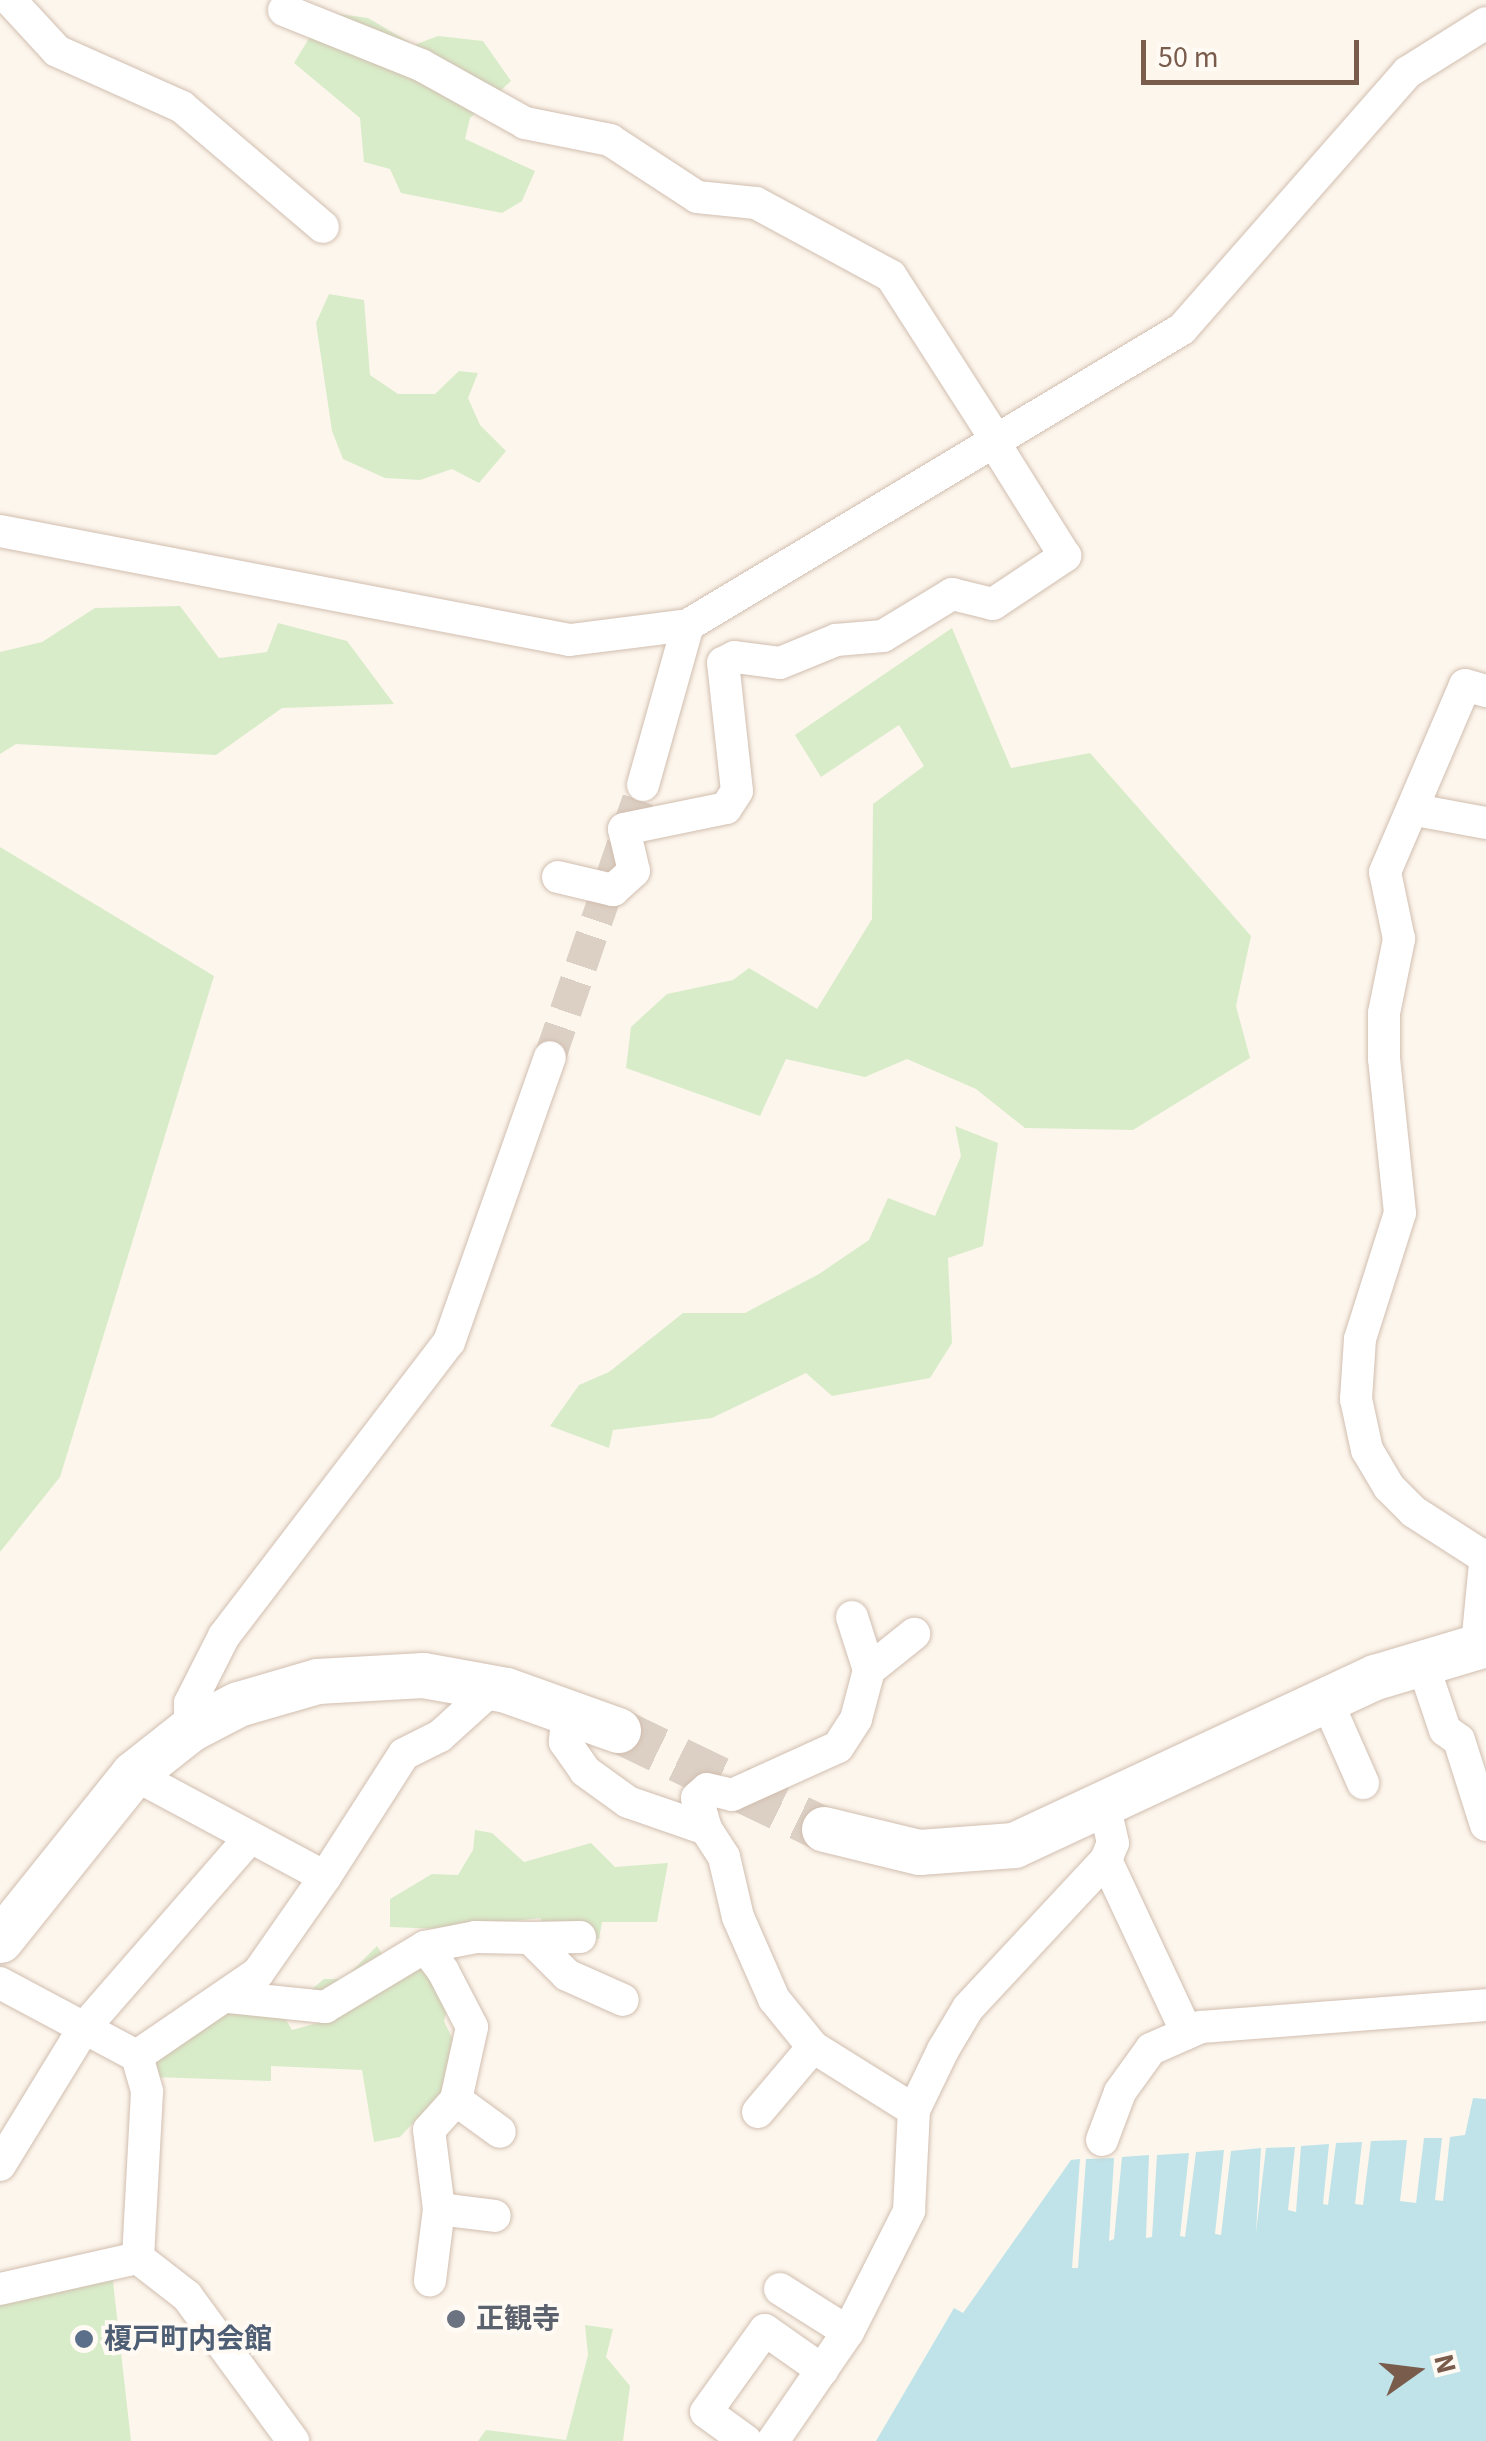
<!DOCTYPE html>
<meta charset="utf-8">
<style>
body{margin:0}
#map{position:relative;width:1486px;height:2441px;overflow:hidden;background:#fdf6ec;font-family:"Source Sans 3","Noto Sans JP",sans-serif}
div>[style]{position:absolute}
.green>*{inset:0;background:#d8ecc9}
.water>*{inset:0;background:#bfe3e8}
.street-tunnel>*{height:32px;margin-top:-16px;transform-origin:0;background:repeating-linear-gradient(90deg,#dcd0c4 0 32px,transparent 0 48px)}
.secondary-tunnel>*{height:45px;margin-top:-22.5px;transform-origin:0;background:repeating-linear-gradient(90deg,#dcd0c4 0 45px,transparent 0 67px)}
.roads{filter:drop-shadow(0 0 2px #d1beb0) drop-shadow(0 0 2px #d1beb0)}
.street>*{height:32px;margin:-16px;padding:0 16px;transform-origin:16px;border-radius:16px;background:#fff}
.secondary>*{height:45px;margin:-22.5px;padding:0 22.5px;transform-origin:22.5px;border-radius:22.5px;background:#fff}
.dots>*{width:28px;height:28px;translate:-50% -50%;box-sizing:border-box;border:5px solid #fffaf3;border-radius:50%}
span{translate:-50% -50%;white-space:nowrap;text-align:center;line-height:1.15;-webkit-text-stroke:8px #fffaf3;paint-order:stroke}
.worship-label{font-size:28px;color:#5b616d;font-weight:700}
.left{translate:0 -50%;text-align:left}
.service-label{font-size:28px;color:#4e5e75;font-weight:700}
.north{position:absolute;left:1366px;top:2321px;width:100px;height:100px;-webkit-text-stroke:8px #fffaf3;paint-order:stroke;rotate:76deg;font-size:28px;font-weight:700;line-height:40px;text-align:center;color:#7a5c4d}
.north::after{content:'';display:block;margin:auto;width:35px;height:45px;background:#7a5c4d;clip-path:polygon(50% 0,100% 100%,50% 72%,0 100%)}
.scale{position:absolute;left:1141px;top:40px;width:218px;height:45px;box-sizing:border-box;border:5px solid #7a5c4d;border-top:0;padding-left:12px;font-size:30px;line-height:35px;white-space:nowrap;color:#7a5c4d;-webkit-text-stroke:8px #fffaf3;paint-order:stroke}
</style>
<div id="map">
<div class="green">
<i style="clip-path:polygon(325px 12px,368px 18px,414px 45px,438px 36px,483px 41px,511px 81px,470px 118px,465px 139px,535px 171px,522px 201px,502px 213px,401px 193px,390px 169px,364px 162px,360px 118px,294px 63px)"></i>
<i style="clip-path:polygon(329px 294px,364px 300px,370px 375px,398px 394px,435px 394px,459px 371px,478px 373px,468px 398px,480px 425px,506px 451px,479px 483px,452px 469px,420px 480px,385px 478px,343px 459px,332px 431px,316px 323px)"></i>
<i style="clip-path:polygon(180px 606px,219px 658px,267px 652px,278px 623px,347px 641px,394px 704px,282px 708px,216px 755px,16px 744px,0 754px,0 652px,42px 642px,95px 608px)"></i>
<i style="clip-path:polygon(952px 628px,1011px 768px,1090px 753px,1251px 936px,1236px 1006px,1250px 1058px,1133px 1130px,1025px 1128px,976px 1089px,907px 1059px,865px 1077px,786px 1059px,760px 1116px,626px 1068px,631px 1027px,667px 994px,733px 980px,749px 968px,817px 1009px,872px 919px,873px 804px,924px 766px,899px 725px,821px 777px,795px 735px)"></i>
<i style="clip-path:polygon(0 847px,214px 976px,60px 1477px,0 1552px)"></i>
<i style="clip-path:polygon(955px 1126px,998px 1143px,983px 1246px,948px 1258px,952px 1343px,930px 1378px,832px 1396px,806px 1373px,712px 1418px,613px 1430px,609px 1448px,550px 1426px,579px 1385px,609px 1372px,683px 1313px,745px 1313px,819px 1274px,869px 1240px,888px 1198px,935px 1216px,961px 1156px)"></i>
<i style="clip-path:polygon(475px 1830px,492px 1833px,524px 1862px,591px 1843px,615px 1867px,668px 1863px,657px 1922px,602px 1922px,599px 1939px,540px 1932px,541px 1918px,442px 1929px,390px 1927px,390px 1899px,432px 1874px,458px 1875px,473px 1850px)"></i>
<i style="clip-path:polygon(377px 1946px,385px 1958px,419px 1962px,448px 2005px,444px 2021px,459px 2052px,450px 2083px,400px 2137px,374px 2142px,362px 2070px,271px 2066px,271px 2081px,153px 2077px,151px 2060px,234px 2006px,282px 2013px,292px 2030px,321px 2022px,306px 1994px,324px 1979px,344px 1979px)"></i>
<i style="clip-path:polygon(112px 2273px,131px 2441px,0 2441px,0 2301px)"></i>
<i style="clip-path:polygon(585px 2325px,613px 2329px,606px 2357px,630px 2386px,623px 2441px,478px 2441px,486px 2430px,566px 2440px,588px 2355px)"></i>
</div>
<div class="water">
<i style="clip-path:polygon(1473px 2098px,1486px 2099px,1486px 2441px,876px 2441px,954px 2308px,963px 2313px,1071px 2160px,1080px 2159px,1072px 2268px,1078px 2268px,1086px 2159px,1114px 2158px,1109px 2241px,1114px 2239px,1122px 2157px,1149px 2155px,1146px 2238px,1152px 2237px,1157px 2155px,1189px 2153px,1180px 2236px,1185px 2237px,1196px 2152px,1224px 2150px,1215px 2234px,1221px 2235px,1231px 2151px,1261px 2148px,1256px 2233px,1266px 2148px,1295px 2147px,1288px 2210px,1296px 2212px,1301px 2146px,1329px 2144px,1323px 2204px,1328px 2205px,1336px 2143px,1362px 2142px,1355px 2204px,1363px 2205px,1371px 2141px,1407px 2140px,1400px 2201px,1416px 2203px,1424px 2138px,1442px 2138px,1435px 2200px,1443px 2201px,1450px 2137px,1465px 2135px)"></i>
</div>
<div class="street-tunnel">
<i style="left:550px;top:1057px;width:287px;rotate:-71.1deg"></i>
</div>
<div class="secondary-tunnel">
<i style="left:618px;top:1730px;width:229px;rotate:25.7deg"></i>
</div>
<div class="roads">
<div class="street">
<i style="left:10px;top:0;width:69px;rotate:47.3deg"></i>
<i style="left:57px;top:51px;width:137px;rotate:24.1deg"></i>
<i style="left:182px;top:107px;width:185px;rotate:40.4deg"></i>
<i style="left:284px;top:10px;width:148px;rotate:21.9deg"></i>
<i style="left:421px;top:65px;width:119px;rotate:29.1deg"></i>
<i style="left:525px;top:123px;width:87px;rotate:11.3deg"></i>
<i style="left:610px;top:140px;width:104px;rotate:33.2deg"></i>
<i style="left:697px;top:197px;width:59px;rotate:5.8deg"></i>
<i style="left:756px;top:203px;width:153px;rotate:28.4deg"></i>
<i style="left:891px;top:276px;width:193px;rotate:57.3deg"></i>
<i style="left:0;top:531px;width:580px;rotate:10.83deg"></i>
<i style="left:570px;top:640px;width:119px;rotate:-7.2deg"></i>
<i style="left:688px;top:625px;width:576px;rotate:-30.93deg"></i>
<i style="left:1182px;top:329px;width:342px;rotate:-48.7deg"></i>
<i style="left:1408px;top:72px;width:92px;rotate:-32.1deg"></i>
<i style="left:643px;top:785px;width:166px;rotate:-74.3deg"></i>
<i style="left:1415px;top:810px;width:72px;rotate:10.4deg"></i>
<i style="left:558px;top:877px;width:57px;rotate:13.3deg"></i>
<i style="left:613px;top:890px;width:28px;rotate:-42deg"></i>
<i style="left:634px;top:871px;width:43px;rotate:-103.4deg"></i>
<i style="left:624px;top:829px;width:104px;rotate:-11.6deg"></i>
<i style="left:726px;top:808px;width:20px;rotate:-57deg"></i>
<i style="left:737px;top:791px;width:129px;rotate:-96.2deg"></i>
<i style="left:723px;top:663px;width:13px;rotate:-27deg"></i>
<i style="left:735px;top:657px;width:45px;rotate:7.6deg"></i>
<i style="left:780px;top:663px;width:61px;rotate:-22.3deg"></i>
<i style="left:836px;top:640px;width:47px;rotate:-4.9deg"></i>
<i style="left:883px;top:636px;width:81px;rotate:-31.3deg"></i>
<i style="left:952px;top:594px;width:42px;rotate:13.7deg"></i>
<i style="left:993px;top:604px;width:87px;rotate:-33.7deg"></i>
<i style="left:1065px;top:556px;width:138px;rotate:-122deg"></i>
<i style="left:1481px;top:1555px;width:80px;rotate:-147.3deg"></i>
<i style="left:1414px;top:1512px;width:35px;rotate:-135deg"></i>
<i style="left:1389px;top:1487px;width:43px;rotate:-120.7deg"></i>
<i style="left:1367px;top:1450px;width:52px;rotate:-102.2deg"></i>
<i style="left:1356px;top:1399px;width:60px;rotate:-86.2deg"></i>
<i style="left:1360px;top:1339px;width:132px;rotate:-72.4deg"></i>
<i style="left:1400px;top:1213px;width:155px;rotate:-95.9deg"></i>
<i style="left:1384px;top:1059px;width:46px;rotate:-90deg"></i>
<i style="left:1384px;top:1013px;width:76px;rotate:-78.5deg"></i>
<i style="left:1399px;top:939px;width:68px;rotate:-101.8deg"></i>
<i style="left:1385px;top:872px;width:203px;rotate:-66.8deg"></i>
<i style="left:1465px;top:685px;width:22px;rotate:16deg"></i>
<i style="left:852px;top:1617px;width:56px;rotate:72.2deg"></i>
<i style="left:1477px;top:1645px;width:91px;rotate:-84.4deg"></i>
<i style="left:1421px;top:1659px;width:75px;rotate:71.3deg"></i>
<i style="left:1445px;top:1730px;width:17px;rotate:36deg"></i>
<i style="left:1459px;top:1740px;width:89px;rotate:72.4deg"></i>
<i style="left:1326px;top:1699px;width:92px;rotate:66.2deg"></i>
<i style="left:568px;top:1711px;width:31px;rotate:96deg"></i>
<i style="left:565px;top:1742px;width:35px;rotate:55deg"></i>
<i style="left:585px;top:1771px;width:53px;rotate:35.8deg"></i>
<i style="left:628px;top:1802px;width:83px;rotate:19.1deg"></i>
<i style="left:706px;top:1829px;width:33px;rotate:57deg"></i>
<i style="left:724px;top:1857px;width:62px;rotate:76.9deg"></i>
<i style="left:738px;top:1917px;width:90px;rotate:66.3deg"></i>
<i style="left:774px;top:1999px;width:62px;rotate:50.9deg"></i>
<i style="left:813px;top:2047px;width:119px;rotate:32deg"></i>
<i style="left:190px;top:1729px;width:26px;rotate:-90deg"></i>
<i style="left:190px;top:1703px;width:75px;rotate:-63.1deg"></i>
<i style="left:224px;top:1636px;width:370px;rotate:-52.6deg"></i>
<i style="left:449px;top:1342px;width:302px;rotate:-70.5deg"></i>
<i style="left:133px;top:1774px;width:218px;rotate:28.2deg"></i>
<i style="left:325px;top:1877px;width:117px;rotate:124.9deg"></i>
<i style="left:258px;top:1973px;width:147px;rotate:145.6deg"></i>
<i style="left:706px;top:1829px;width:32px;rotate:-106deg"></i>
<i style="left:697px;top:1798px;width:13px;rotate:-42deg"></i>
<i style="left:707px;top:1789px;width:26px;rotate:13deg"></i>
<i style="left:732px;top:1795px;width:116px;rotate:-24.4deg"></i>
<i style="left:838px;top:1747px;width:33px;rotate:-57deg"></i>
<i style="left:856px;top:1719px;width:51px;rotate:-75.1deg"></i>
<i style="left:869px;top:1670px;width:58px;rotate:-38.7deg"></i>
<i style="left:1106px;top:1860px;width:191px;rotate:64.9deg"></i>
<i style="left:325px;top:1877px;width:146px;rotate:-57.3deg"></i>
<i style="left:404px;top:1754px;width:40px;rotate:-26.6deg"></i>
<i style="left:440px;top:1736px;width:72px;rotate:-42.2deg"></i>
<i style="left:530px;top:1938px;width:50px;rotate:-1.1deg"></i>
<i style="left:425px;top:1947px;width:52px;rotate:-11.1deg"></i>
<i style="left:476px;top:1937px;width:54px;rotate:1.1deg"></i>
<i style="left:530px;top:1938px;width:52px;rotate:45deg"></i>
<i style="left:567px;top:1975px;width:61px;rotate:24.1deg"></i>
<i style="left:0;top:1983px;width:155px;rotate:28.1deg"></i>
<i style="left:137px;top:2056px;width:37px;rotate:74deg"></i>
<i style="left:147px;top:2092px;width:166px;rotate:93.1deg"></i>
<i style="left:229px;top:1997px;width:97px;rotate:5.9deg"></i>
<i style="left:325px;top:2007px;width:117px;rotate:-31deg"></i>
<i style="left:425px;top:1947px;width:30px;rotate:53deg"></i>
<i style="left:443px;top:1971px;width:63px;rotate:62.6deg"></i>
<i style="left:472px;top:2027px;width:75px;rotate:102.4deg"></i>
<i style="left:456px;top:2100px;width:40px;rotate:132deg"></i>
<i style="left:429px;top:2130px;width:80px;rotate:82.8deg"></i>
<i style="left:439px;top:2209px;width:72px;rotate:97.2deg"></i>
<i style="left:456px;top:2100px;width:54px;rotate:36deg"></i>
<i style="left:758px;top:2112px;width:85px;rotate:-49.8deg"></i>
<i style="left:1102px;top:2140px;width:51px;rotate:-69.4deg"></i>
<i style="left:1120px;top:2092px;width:53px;rotate:-54.2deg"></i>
<i style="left:1151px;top:2049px;width:55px;rotate:-23.7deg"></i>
<i style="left:1201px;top:2027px;width:286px;rotate:-4.4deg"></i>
<i style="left:0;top:2165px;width:161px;rotate:-58.5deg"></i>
<i style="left:84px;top:2028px;width:252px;rotate:-48.9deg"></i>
<i style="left:439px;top:2209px;width:56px;rotate:7.1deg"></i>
<i style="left:0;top:2289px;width:141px;rotate:-12.7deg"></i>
<i style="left:138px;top:2258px;width:62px;rotate:37.8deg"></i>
<i style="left:187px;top:2296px;width:180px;rotate:53.8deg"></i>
<i style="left:780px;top:2289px;width:80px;rotate:32.3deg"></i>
<i style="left:746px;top:2441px;width:49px;rotate:-144.1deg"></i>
<i style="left:706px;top:2412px;width:101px;rotate:-54.3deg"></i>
<i style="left:765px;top:2330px;width:70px;rotate:35.1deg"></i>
<i style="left:773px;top:2441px;width:132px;rotate:-55.5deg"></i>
<i style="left:848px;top:2332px;width:136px;rotate:-63.2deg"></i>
<i style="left:909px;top:2211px;width:101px;rotate:-87.2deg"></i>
<i style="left:914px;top:2110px;width:67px;rotate:-64.2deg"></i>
<i style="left:943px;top:2050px;width:49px;rotate:-59.2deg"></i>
<i style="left:968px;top:2008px;width:202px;rotate:-47deg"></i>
<i style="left:1106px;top:1860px;width:18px;rotate:-68deg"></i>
<i style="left:1113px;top:1843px;width:36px;rotate:-103deg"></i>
</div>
<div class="secondary">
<i style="left:824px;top:1829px;width:98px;rotate:13.6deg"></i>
<i style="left:919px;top:1852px;width:95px;rotate:-4.2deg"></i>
<i style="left:1014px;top:1845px;width:398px;rotate:-25deg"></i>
<i style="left:1375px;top:1677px;width:116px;rotate:-16.6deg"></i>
<i style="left:0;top:1940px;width:213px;rotate:-51.3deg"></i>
<i style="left:133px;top:1774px;width:73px;rotate:-38.3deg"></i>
<i style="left:190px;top:1729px;width:54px;rotate:-27.5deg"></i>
<i style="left:238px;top:1704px;width:82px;rotate:-16.2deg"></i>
<i style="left:317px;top:1681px;width:106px;rotate:-3.2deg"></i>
<i style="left:423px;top:1675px;width:84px;rotate:10.2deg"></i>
<i style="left:506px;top:1690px;width:119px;rotate:19.7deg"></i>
</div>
</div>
<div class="dots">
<i style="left:456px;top:2319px;background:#6b7280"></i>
<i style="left:84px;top:2339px;background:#5c6f8a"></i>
</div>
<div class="worship-label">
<span class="left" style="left:476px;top:2319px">正観寺</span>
</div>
<div class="service-label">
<span class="left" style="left:104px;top:2339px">榎戸町内会館</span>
</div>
<div class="north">N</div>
<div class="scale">50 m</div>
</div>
